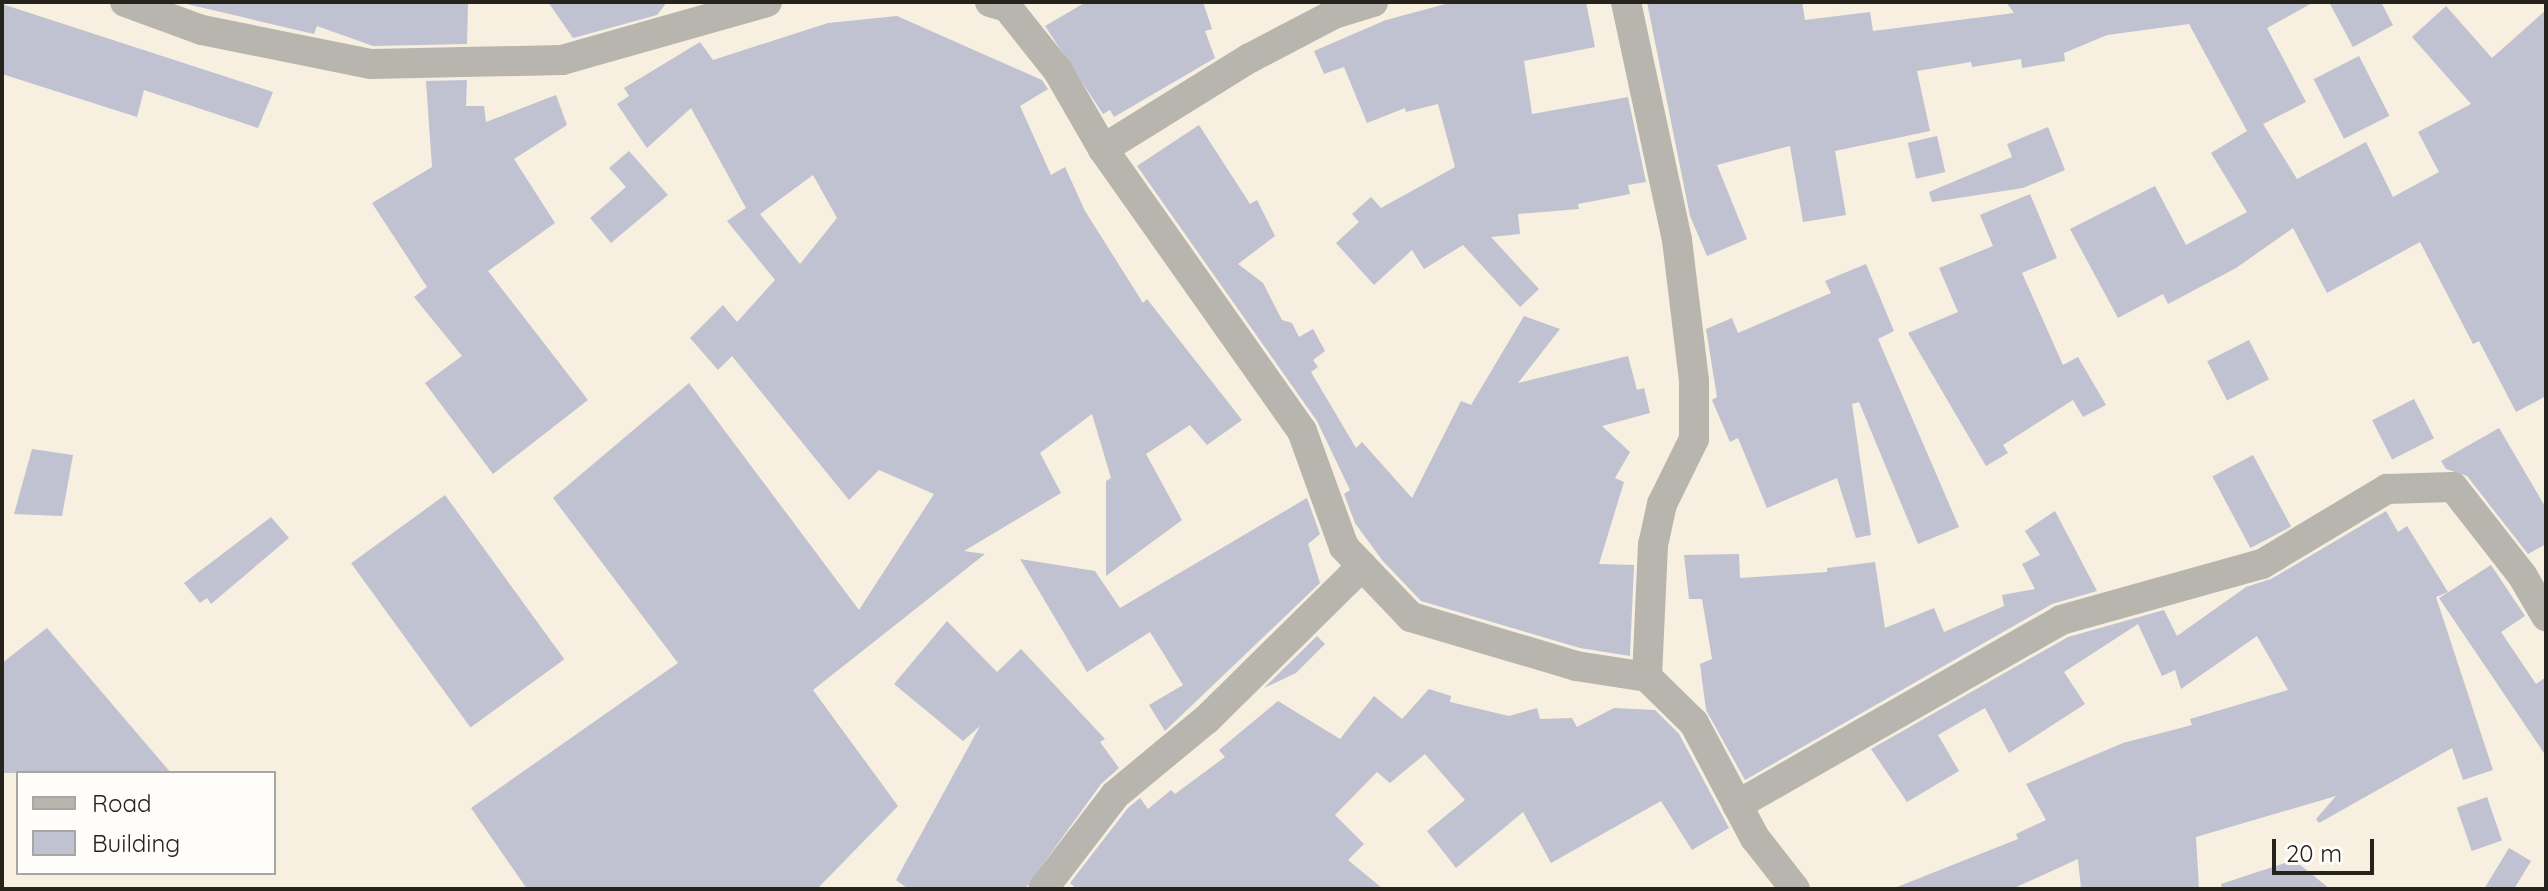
<!DOCTYPE html>
<style>
body{margin:0}
#map{position:relative;width:2548px;height:891px;overflow:hidden;background:#f7efdf;font-family:Quicksand,sans-serif}
div>[style]{position:absolute}
.building>*{inset:0;background:#c0c1d1;transform-origin:0 0}
.street>*{height:30px;margin:-15px;padding:0 15px;transform-origin:15px;border-radius:15px;background:#b8b5ae}
span{translate:-50% -50%;white-space:nowrap;text-align:center;line-height:1.15;-webkit-text-stroke:6px #fffdfa;paint-order:stroke}
.frame{position:absolute;inset:0;border:4px solid #26231d;pointer-events:none}
.legend{position:absolute;left:16px;top:771px;width:260px;height:104px;box-sizing:border-box;background:#fffdfa;border:2px solid #a8a6a2;margin:0;padding:10px 14px;list-style:none;font-size:24px;color:#26231d}
.legend li{display:flex;align-items:center;gap:16px;height:40px}
.legend b{width:40px;border:2px solid #a8a6a2}
.scale{position:absolute;left:2272px;top:839px;width:102px;height:36px;box-sizing:border-box;border:4px solid #26231d;border-top:0;padding-left:10px;font-size:24px;line-height:28px;white-space:nowrap;color:#26231d;-webkit-text-stroke:6px #fffdfa;paint-order:stroke}
</style>
<div id="map">
<div class="building">
<i style="clip-path:polygon(178px 2px,468px 2px,467px 44px,373px 46px,317px 26px,314px 34px)"></i>
<i style="clip-path:polygon(548px 2px,667px 2px,657px 15px,573px 38px)"></i>
<i style="clip-path:polygon(1086px 2px,1203px 2px,1212px 29px,1205px 31px,1215px 58px,1114px 117px,1110px 110px,1103px 114px,1045px 26px)"></i>
<i style="clip-path:polygon(1453px 2px,1586px 2px,1595px 47px,1524px 61px,1532px 114px,1628px 97px,1646px 182px,1628px 185px,1630px 194px,1578px 204px,1579px 209px,1518px 214px,1520px 234px,1491px 237px,1539px 289px,1520px 307px,1463px 245px,1424px 269px,1412px 250px,1374px 285px,1336px 243px,1359px 222px,1352px 214px,1371px 197px,1381px 208px,1455px 167px,1438px 104px,1406px 112px,1405px 108px,1367px 123px,1344px 67px,1324px 74px,1314px 51px,1386px 20px)"></i>
<i style="clip-path:polygon(1647px 2px,1802px 2px,1805px 20px,1870px 12px,1873px 31px,2014px 13px,2006px 2px,2314px 2px,2267px 28px,2306px 102px,2263px 124px,2297px 179px,2366px 142px,2393px 197px,2439px 172px,2418px 132px,2471px 104px,2412px 37px,2446px 6px,2492px 58px,2546px 10px,2546px 396px,2516px 412px,2479px 341px,2473px 344px,2420px 242px,2327px 293px,2293px 228px,2236px 268px,2168px 304px,2163px 294px,2118px 318px,2070px 229px,2155px 186px,2186px 245px,2247px 212px,2211px 153px,2247px 131px,2189px 24px,2107px 35px,2064px 53px,2065px 61px,2022px 68px,2021px 59px,1972px 67px,1971px 62px,1917px 71px,1930px 131px,1835px 151px,1846px 215px,1803px 222px,1790px 146px,1717px 165px,1747px 239px,1707px 256px,1690px 216px)"></i>
<i style="clip-path:polygon(2329px 2px,2381px 2px,2393px 25px,2353px 47px)"></i>
<i style="clip-path:polygon(2px 4px,273px 92px,258px 128px,144px 90px,137px 117px,2px 74px)"></i>
<i style="clip-path:polygon(evenodd,897px 16px,1042px 80px,1048px 89px,1020px 106px,1051px 175px,1065px 167px,1085px 211px,1143px 303px,1147px 299px,1242px 420px,1207px 445px,1190px 425px,1146px 454px,1182px 520px,1106px 576px,1106px 481px,1111px 478px,1092px 414px,1040px 453px,1061px 493px,964px 551px,985px 554px,813px 690px,898px 806px,817px 889px,527px 889px,471px 808px,678px 663px,553px 498px,689px 383px,859px 610px,934px 494px,879px 470px,849px 500px,732px 356px,718px 370px,690px 338px,723px 305px,737px 322px,775px 280px,727px 221px,746px 208px,691px 108px,647px 148px,617px 104px,629px 96px,624px 88px,700px 42px,713px 60px,828px 23px,897px 16px,813px 175px,837px 218px,800px 264px,760px 214px,813px 175px)"></i>
<i style="left:2359px;top:56px;width:67px;height:51px;rotate:63deg"></i>
<i style="clip-path:polygon(467px 80px,466px 106px,484px 106px,486px 122px,556px 95px,567px 125px,514px 159px,555px 223px,488px 271px,588px 400px,493px 474px,425px 383px,462px 356px,414px 297px,427px 287px,372px 203px,432px 167px,426px 81px)"></i>
<i style="clip-path:polygon(1199px 125px,1250px 204px,1257px 200px,1275px 236px,1238px 264px,1263px 283px,1282px 320px,1292px 323px,1299px 337px,1313px 329px,1325px 351px,1313px 360px,1318px 367px,1311px 372px,1356px 448px,1362px 442px,1412px 498px,1461px 401px,1471px 405px,1524px 316px,1560px 329px,1518px 383px,1628px 356px,1637px 390px,1644px 388px,1650px 413px,1602px 426px,1630px 452px,1615px 478px,1624px 482px,1599px 564px,1634px 565px,1630px 656px,1580px 648px,1421px 601px,1382px 560px,1355px 523px,1344px 494px,1350px 490px,1317px 421px,1137px 166px)"></i>
<i style="clip-path:polygon(2048px 127px,2065px 170px,2023px 188px,1932px 202px,1929px 192px,2012px 157px,2007px 144px)"></i>
<i style="left:1937px;top:136px;width:37px;height:30px;rotate:77deg"></i>
<i style="clip-path:polygon(629px 151px,668px 195px,611px 243px,590px 218px,626px 187px,609px 168px)"></i>
<i style="clip-path:polygon(2030px 194px,2057px 258px,2022px 273px,2063px 365px,2078px 357px,2106px 405px,2083px 417px,2073px 400px,2003px 445px,2008px 453px,1986px 466px,1908px 333px,1958px 312px,1939px 268px,1993px 246px,1980px 215px)"></i>
<i style="clip-path:polygon(1866px 264px,1894px 331px,1878px 339px,1959px 527px,1918px 544px,1859px 402px,1852px 404px,1871px 535px,1856px 538px,1837px 478px,1767px 508px,1738px 438px,1730px 442px,1712px 400px,1717px 397px,1706px 329px,1732px 318px,1738px 333px,1831px 293px,1825px 281px)"></i>
<i style="left:2249px;top:340px;width:44px;height:47px;rotate:63deg"></i>
<i style="left:2414px;top:399px;width:44px;height:47px;rotate:63deg"></i>
<i style="clip-path:polygon(2499px 428px,2546px 508px,2546px 544px,2528px 554px,2467px 476px,2446px 469px,2441px 461px)"></i>
<i style="clip-path:polygon(32px 449px,73px 455px,62px 516px,14px 514px)"></i>
<i style="left:2253px;top:455px;width:81px;height:46px;rotate:62deg"></i>
<i style="left:445px;top:495px;width:203px;height:116px;rotate:54deg"></i>
<i style="clip-path:polygon(1307px 498px,1320px 534px,1308px 544px,1320px 583px,1165px 731px,1149px 705px,1183px 685px,1150px 632px,1087px 672px,1020px 559px,1095px 571px,1120px 608px)"></i>
<i style="clip-path:polygon(2055px 511px,2097px 591px,2052px 604px,1745px 780px,1706px 710px,1700px 664px,1712px 659px,1702px 599px,1689px 599px,1684px 555px,1739px 554px,1740px 578px,1827px 572px,1827px 568px,1875px 562px,1885px 628px,1934px 608px,1944px 632px,2004px 606px,2002px 595px,2035px 589px,2022px 564px,2040px 555px,2025px 531px)"></i>
<i style="clip-path:polygon(2386px 511px,2398px 532px,2407px 526px,2448px 592px,2436px 597px,2493px 770px,2463px 780px,2452px 748px,2319px 823px,2316px 819px,2336px 796px,2196px 837px,2199px 889px,2081px 889px,2078px 859px,2012px 889px,1892px 889px,2018px 839px,2016px 834px,2046px 820px,2026px 784px,2123px 743px,2192px 725px,2190px 719px,2288px 690px,2257px 636px,2181px 689px,2175px 670px,2162px 676px,2138px 624px,2064px 672px,2085px 704px,2009px 753px,1985px 708px,1938px 735px,1959px 771px,1907px 802px,1871px 749px,2068px 637px,2164px 610px,2177px 636px,2246px 587px,2271px 579px)"></i>
<i style="clip-path:polygon(271px 517px,289px 538px,211px 604px,207px 598px,200px 603px,184px 583px)"></i>
<i style="clip-path:polygon(2491px 565px,2525px 616px,2501px 632px,2536px 684px,2546px 677px,2546px 756px,2439px 598px)"></i>
<i style="clip-path:polygon(947px 621px,997px 672px,1021px 649px,1105px 739px,1100px 742px,1119px 768px,1101px 784px,1025px 889px,908px 889px,896px 880px,980px 726px,963px 741px,894px 684px)"></i>
<i style="clip-path:polygon(47px 628px,171px 773px,2px 773px,2px 663px)"></i>
<i style="clip-path:polygon(1317px 636px,1325px 644px,1296px 673px,1264px 688px)"></i>
<i style="clip-path:polygon(1429px 689px,1451px 696px,1450px 702px,1509px 716px,1537px 708px,1540px 719px,1572px 718px,1577px 727px,1614px 708px,1655px 710px,1679px 734px,1729px 828px,1692px 850px,1661px 801px,1551px 863px,1523px 812px,1456px 868px,1427px 831px,1465px 800px,1425px 754px,1390px 783px,1377px 772px,1335px 815px,1364px 844px,1348px 860px,1383px 889px,1077px 889px,1070px 883px,1128px 808px,1140px 798px,1148px 809px,1171px 790px,1175px 794px,1225px 757px,1219px 750px,1278px 701px,1340px 739px,1374px 696px,1402px 719px)"></i>
<i style="left:2487px;top:797px;width:46px;height:32px;rotate:71deg"></i>
<i style="clip-path:polygon(2509px 848px,2531px 861px,2514px 889px,2484px 889px)"></i>
<i style="clip-path:polygon(2294px 860px,2330px 889px,2222px 889px,2221px 884px)"></i>
</div>
<div class="street">
<i style="left:125px;top:2px;width:82px;rotate:20deg"></i>
<i style="left:202px;top:30px;width:172px;rotate:11.4deg"></i>
<i style="left:371px;top:64px;width:191px;rotate:-1.2deg"></i>
<i style="left:562px;top:60px;width:213px;rotate:-15.8deg"></i>
<i style="left:990px;top:2px;width:18px;rotate:16deg"></i>
<i style="left:1007px;top:7px;width:82px;rotate:51.4deg"></i>
<i style="left:1058px;top:71px;width:90px;rotate:60deg"></i>
<i style="left:1103px;top:149px;width:345px;rotate:54.8deg"></i>
<i style="left:1302px;top:431px;width:123px;rotate:70.1deg"></i>
<i style="left:1344px;top:547px;width:97px;rotate:46.3deg"></i>
<i style="left:1411px;top:617px;width:172px;rotate:16.5deg"></i>
<i style="left:1576px;top:666px;width:72px;rotate:8.8deg"></i>
<i style="left:1647px;top:677px;width:66px;rotate:44.4deg"></i>
<i style="left:1694px;top:723px;width:130px;rotate:62.1deg"></i>
<i style="left:1755px;top:838px;width:65px;rotate:51.9deg"></i>
<i style="left:1626px;top:2px;width:243px;rotate:77.9deg"></i>
<i style="left:1677px;top:240px;width:142px;rotate:83.1deg"></i>
<i style="left:1694px;top:381px;width:58px;rotate:90deg"></i>
<i style="left:1694px;top:439px;width:72px;rotate:116.2deg"></i>
<i style="left:1662px;top:504px;width:42px;rotate:102.4deg"></i>
<i style="left:1653px;top:545px;width:132px;rotate:92.6deg"></i>
<i style="left:1103px;top:149px;width:173px;rotate:-31.8deg"></i>
<i style="left:1250px;top:58px;width:95px;rotate:-27.6deg"></i>
<i style="left:1334px;top:14px;width:41px;rotate:-17.1deg"></i>
<i style="left:1737px;top:805px;width:373px;rotate:-29.7deg"></i>
<i style="left:2061px;top:620px;width:209px;rotate:-15.6deg"></i>
<i style="left:2262px;top:564px;width:146px;rotate:-31deg"></i>
<i style="left:2387px;top:489px;width:66px;rotate:-1.7deg"></i>
<i style="left:2453px;top:487px;width:112px;rotate:51.9deg"></i>
<i style="left:2522px;top:575px;width:48px;rotate:59.7deg"></i>
<i style="left:1043px;top:889px;width:118px;rotate:-52.5deg"></i>
<i style="left:1115px;top:795px;width:119px;rotate:-39.6deg"></i>
<i style="left:1207px;top:719px;width:218px;rotate:-44.6deg"></i>
</div>
<div class="frame"></div>
<ul class="legend">
<li><b style="height:10px;background:#b8b5ae"></b>Road</li>
<li><b style="height:22px;background:#c0c1d1"></b>Building</li>
</ul>
<div class="scale">20 m</div>
</div>
